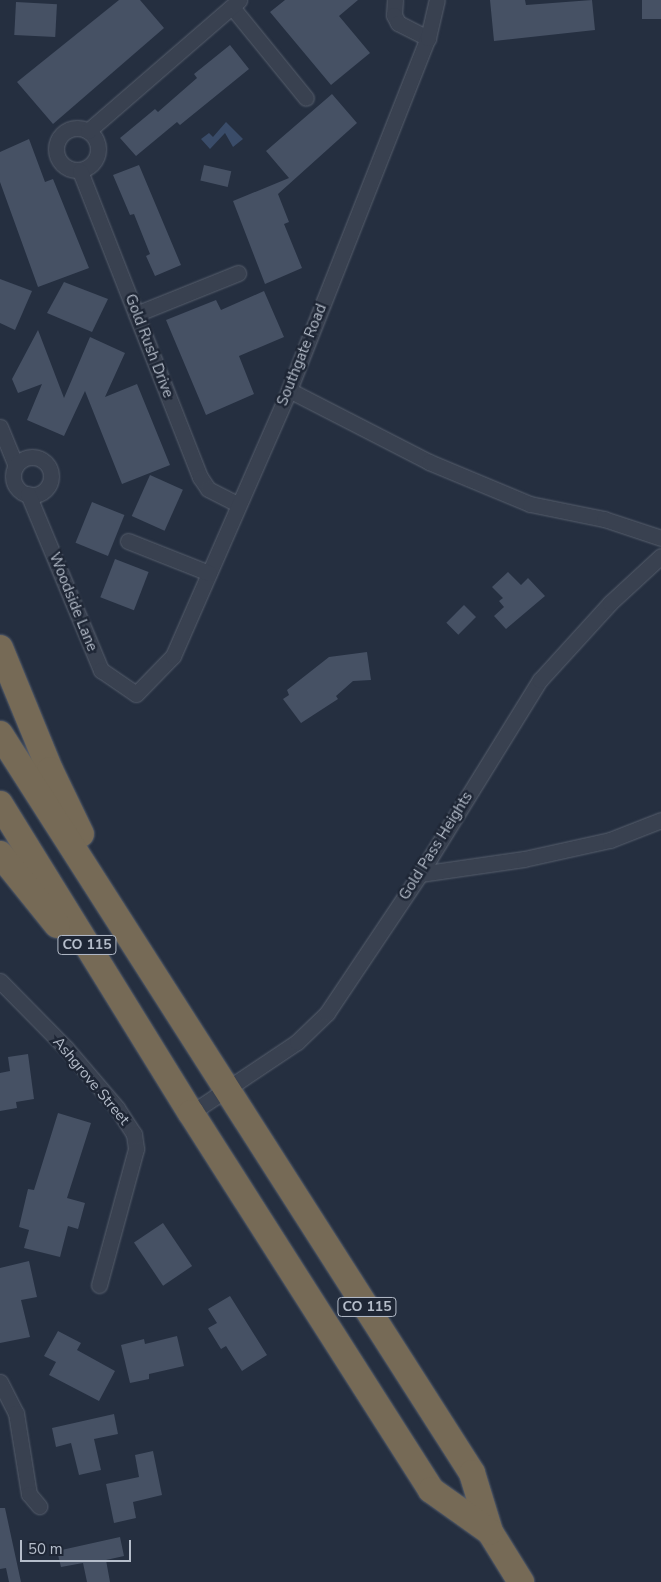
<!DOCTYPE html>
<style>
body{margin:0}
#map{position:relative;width:661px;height:1582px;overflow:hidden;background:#252f40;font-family:"Nunito Sans",sans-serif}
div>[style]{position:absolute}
.water>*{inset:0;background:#3a4c69}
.building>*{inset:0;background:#465164;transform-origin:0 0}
.roads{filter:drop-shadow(0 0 1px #575f6d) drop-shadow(0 0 1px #575f6d)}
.street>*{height:15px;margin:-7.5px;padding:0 7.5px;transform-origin:7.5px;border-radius:7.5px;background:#394150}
.street>.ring{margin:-7.5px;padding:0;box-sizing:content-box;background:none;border:15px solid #394150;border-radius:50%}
.highway>*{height:26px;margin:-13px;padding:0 13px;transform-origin:13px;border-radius:13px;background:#766a56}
span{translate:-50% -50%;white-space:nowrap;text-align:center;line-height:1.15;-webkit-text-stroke:5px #1e2635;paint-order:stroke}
.shield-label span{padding:1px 4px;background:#1e2635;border:1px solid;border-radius:4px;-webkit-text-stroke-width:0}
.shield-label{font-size:14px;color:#b5bdca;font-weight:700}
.street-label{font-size:15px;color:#b5bdca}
.scale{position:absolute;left:20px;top:1540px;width:111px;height:22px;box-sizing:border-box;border:2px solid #b5bdca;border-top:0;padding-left:6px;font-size:15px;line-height:18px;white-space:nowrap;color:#b5bdca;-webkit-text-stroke:4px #1e2635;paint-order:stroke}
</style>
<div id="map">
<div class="water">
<i style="clip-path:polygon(226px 122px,243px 139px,233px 147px,225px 133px,210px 149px,201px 139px,209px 133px,213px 137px)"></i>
</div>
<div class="building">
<i style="clip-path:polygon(119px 0,140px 0,164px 28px,53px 124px,17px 82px)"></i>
<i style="clip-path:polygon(285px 0,358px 0,339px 16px,370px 53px,331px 85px,270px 12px)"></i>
<i style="clip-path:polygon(490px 0,525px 0,526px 5px,592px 0,595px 30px,494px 41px)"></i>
<i style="left:642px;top:0;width:19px;height:19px"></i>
<i style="left:16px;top:2px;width:41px;height:33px;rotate:3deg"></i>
<i style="clip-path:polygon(230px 45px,249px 69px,180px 125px,177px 122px,136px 156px,120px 138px,155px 109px,158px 112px,197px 78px,194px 74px)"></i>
<i style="clip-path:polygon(332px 94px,357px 123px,278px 194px,289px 222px,284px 224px,302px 268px,265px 284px,233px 201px,289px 178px,266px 151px)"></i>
<i style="clip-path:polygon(29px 139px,45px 182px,53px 179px,89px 268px,38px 287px,0 182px,0 152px)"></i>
<i style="clip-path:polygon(139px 165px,181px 265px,155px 276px,146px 256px,150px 254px,134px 214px,130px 215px,113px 175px)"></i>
<i style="left:204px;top:165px;width:28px;height:16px;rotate:13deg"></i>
<i style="clip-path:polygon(0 279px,32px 291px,15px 330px,0 323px)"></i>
<i style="clip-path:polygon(64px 282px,108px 299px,92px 332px,47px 313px)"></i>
<i style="clip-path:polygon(264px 291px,284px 337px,239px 356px,254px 394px,206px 415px,166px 320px,216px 300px,221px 310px)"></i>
<i style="clip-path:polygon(38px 330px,64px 398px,90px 337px,125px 353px,105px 397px,137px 384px,170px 465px,122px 484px,85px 391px,64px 436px,27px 420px,42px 384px,18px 393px,12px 379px)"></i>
<i style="left:150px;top:475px;width:36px;height:45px;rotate:24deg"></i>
<i style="left:92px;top:502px;width:35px;height:44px;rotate:22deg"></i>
<i style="left:115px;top:559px;width:36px;height:41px;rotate:21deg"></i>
<i style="clip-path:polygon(508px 572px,521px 585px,528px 578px,545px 596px,506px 629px,494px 616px,504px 607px,499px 601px,503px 598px,492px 587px)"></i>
<i style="left:464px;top:605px;width:17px;height:25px;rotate:45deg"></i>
<i style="clip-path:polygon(367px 652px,371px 680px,353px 681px,336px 696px,338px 699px,301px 723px,283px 699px,289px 695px,287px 690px,329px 657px)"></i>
<i style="clip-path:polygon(28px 1054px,34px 1099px,16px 1102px,17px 1108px,0 1111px,0 1073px,10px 1071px,8px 1057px)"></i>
<i style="clip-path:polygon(58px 1113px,91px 1123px,67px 1198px,85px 1203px,78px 1229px,68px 1226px,60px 1257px,24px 1248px,29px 1230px,19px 1227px,28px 1189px,34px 1190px)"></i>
<i style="left:163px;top:1223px;width:52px;height:35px;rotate:56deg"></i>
<i style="clip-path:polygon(29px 1261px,37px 1297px,21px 1300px,30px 1337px,0 1343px,0 1268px)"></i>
<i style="clip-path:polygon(230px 1296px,267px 1355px,242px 1371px,226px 1346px,221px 1349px,208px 1328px,217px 1323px,208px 1309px)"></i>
<i style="clip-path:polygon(58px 1331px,81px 1343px,77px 1350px,115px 1371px,99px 1401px,49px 1375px,56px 1362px,44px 1356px)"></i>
<i style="clip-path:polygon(177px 1336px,184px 1366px,149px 1374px,149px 1379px,130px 1383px,121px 1345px,144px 1339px,145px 1344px)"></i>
<i style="clip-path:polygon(114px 1414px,118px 1434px,94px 1439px,101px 1470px,79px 1475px,71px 1443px,56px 1447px,52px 1428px)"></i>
<i style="clip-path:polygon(153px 1451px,162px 1495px,133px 1502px,136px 1518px,114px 1523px,106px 1484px,139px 1477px,135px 1455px)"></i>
<i style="clip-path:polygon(0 1508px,5px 1508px,21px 1582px,9px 1582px,6px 1568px,0 1569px)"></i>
<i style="clip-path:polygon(120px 1537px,124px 1556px,106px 1560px,110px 1582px,87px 1582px,83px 1563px,61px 1567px,57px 1551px)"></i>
</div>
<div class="roads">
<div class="street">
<i style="left:395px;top:0;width:15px;rotate:94deg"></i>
<i style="left:394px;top:15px;width:9px;rotate:63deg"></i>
<i style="left:398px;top:23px;width:34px;rotate:27deg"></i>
<i style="left:232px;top:7px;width:117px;rotate:50.9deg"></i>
<i class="ring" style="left:56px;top:128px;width:27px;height:27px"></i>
<i style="left:88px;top:131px;width:200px;rotate:-40.9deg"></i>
<i style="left:80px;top:171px;width:329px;rotate:68.6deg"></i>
<i style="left:200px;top:477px;width:14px;rotate:56deg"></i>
<i style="left:208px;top:489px;width:34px;rotate:27deg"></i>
<i style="left:136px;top:314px;width:110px;rotate:-21.9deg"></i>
<i style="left:289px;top:390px;width:157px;rotate:27.2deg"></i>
<i style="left:429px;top:462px;width:109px;rotate:22.6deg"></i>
<i style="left:530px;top:504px;width:76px;rotate:11.5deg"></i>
<i style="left:604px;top:519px;width:60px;rotate:18.4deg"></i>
<i style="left:0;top:427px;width:42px;rotate:67.7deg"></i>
<i class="ring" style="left:13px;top:457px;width:23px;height:23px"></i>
<i style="left:28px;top:494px;width:191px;rotate:67.5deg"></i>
<i style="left:101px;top:670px;width:42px;rotate:34.4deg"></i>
<i style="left:136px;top:694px;width:53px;rotate:-45.8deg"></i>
<i style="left:173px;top:656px;width:290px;rotate:-66.4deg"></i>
<i style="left:289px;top:390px;width:378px;rotate:-68.5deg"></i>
<i style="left:428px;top:38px;width:39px;rotate:-77deg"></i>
<i style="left:128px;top:541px;width:87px;rotate:21.6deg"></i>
<i style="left:420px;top:874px;width:105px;rotate:-8.2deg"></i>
<i style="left:524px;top:859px;width:88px;rotate:-12.5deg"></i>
<i style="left:610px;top:840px;width:55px;rotate:-21.4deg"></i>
<i style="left:0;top:981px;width:94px;rotate:45.4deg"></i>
<i style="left:66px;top:1048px;width:79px;rotate:49.6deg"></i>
<i style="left:117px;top:1108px;width:31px;rotate:57deg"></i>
<i style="left:134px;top:1134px;width:15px;rotate:82deg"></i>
<i style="left:136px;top:1149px;width:141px;rotate:105.2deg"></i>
<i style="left:191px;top:1113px;width:128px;rotate:-33.8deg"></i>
<i style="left:297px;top:1042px;width:42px;rotate:-44deg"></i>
<i style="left:327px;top:1013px;width:167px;rotate:-56.2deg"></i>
<i style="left:420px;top:874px;width:228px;rotate:-58.3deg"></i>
<i style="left:540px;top:680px;width:104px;rotate:-47.7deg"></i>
<i style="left:610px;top:603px;width:69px;rotate:-42.7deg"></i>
<i style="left:0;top:1382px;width:35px;rotate:63deg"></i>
<i style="left:16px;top:1413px;width:82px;rotate:80.9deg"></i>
<i style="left:29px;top:1494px;width:16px;rotate:50deg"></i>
</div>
<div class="highway">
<i style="left:0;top:648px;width:132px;rotate:67.7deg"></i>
<i style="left:50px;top:770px;width:71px;rotate:64.2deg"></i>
<i style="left:0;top:734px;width:877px;rotate:57.43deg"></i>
<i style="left:472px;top:1473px;width:62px;rotate:73deg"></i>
<i style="left:490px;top:1532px;width:59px;rotate:58.2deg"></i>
<i style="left:0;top:804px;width:363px;rotate:58.3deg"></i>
<i style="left:191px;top:1113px;width:447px;rotate:57.5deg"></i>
<i style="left:431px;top:1490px;width:72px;rotate:35.4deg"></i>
<i style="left:0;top:854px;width:91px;rotate:51.2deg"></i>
</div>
</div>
<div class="shield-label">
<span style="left:87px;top:945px">CO 115</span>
<span style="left:367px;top:1307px">CO 115</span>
</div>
<div class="street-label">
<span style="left:149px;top:346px;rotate:69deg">Gold Rush Drive</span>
<span style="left:302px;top:355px;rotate:-68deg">Southgate Road</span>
<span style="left:73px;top:602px;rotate:68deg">Woodside Lane</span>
<span style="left:436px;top:846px;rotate:-58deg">Gold Pass Heights</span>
<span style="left:91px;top:1081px;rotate:50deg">Ashgrove Street</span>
</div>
<div class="scale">50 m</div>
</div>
